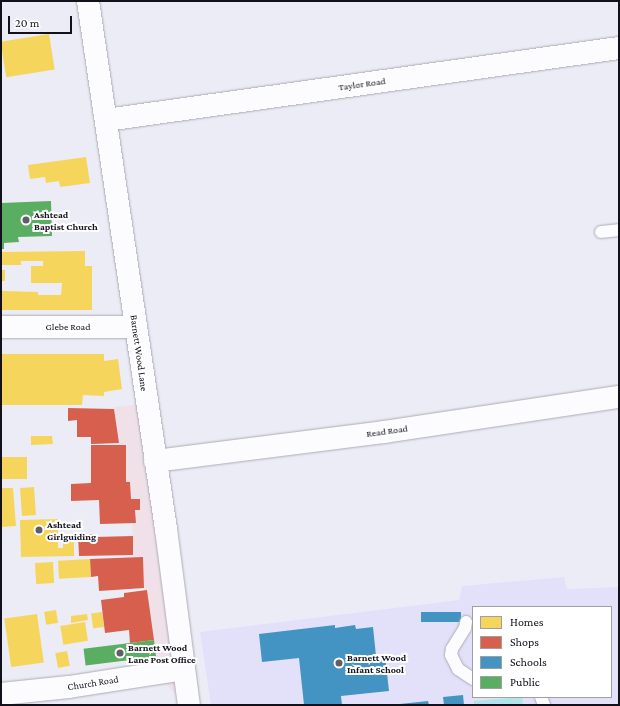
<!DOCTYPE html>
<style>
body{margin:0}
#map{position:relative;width:620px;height:706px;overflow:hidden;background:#ececf6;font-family:"Crimson Pro",serif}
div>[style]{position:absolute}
.commercial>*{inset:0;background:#f0e1e9}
.built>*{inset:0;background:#e3e1fa}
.water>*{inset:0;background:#b0e3ea}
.homes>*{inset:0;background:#f6d55c;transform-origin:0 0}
.shops>*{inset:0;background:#d6604d}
.schools>*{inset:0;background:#4393c3;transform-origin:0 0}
.public>*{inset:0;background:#5aae61;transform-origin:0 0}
.roads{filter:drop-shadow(0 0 1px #ababb4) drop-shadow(0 0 1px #ababb4)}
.lane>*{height:12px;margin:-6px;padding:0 6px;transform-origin:6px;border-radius:6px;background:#fcfcfe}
.street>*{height:22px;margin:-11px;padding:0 11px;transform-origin:11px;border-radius:11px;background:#fcfcfe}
.secondary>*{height:22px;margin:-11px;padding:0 11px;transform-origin:11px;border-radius:11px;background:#fcfcfe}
.dots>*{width:11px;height:11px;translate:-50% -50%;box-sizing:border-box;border:2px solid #fff;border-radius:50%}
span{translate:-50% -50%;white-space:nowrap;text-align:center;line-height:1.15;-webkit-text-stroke:4px #fff;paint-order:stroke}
.street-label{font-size:10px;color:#12101b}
.poi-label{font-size:10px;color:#12101b;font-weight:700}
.left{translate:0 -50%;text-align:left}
.frame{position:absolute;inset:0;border:2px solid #12101b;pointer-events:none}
.legend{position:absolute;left:472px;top:606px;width:140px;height:92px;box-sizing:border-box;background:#fff;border:1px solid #a09fa4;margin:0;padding:5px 7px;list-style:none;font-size:12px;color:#12101b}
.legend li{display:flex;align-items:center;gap:8px;height:20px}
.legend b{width:20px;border:1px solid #a09fa4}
.scale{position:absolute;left:8px;top:16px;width:64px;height:18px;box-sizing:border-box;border:2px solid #12101b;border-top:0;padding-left:5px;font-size:12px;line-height:14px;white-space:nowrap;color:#12101b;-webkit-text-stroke:3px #fff;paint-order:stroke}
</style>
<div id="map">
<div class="commercial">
<i style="clip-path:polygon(156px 403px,197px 688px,173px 692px,165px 683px,158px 683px,147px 590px,144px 590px,143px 557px,133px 557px,132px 523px,136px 523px,135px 510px,126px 482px,126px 445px,119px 445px,114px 409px,114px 407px)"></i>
</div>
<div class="built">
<i style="clip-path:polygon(evenodd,564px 577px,567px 589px,619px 587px,619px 705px,211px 705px,200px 632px,459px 600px,462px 586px,564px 577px,473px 607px,611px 607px,611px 697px,473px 697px,473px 607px)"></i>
</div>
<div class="water">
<i style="clip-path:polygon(522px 697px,523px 705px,474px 705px,474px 701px)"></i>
</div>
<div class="homes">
<i style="left:49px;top:34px;width:36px;height:49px;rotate:81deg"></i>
<i style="clip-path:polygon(86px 157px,90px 183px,60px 187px,59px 181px,46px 183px,45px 177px,30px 179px,28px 165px)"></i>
<i style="clip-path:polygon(85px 251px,85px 266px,92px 266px,92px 310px,2px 310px,2px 291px,38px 292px,38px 295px,61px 295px,62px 283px,31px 283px,31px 266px,43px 266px,43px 261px,21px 261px,21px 265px,1px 265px,1px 252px)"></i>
<i style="left:1px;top:270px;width:4px;height:11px"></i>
<i style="clip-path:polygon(1px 354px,104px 354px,104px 361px,118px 359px,122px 389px,104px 392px,104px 396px,83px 395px,82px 405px,1px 405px)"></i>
<i style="clip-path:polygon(31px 436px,52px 436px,53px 444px,31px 445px)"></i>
<i style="left:1px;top:457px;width:26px;height:22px"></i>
<i style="left:34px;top:487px;width:28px;height:14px;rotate:86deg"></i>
<i style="clip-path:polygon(1px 488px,13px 488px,16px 526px,2px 527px)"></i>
<i style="clip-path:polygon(58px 519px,58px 548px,63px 548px,63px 540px,74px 540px,74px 556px,21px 557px,20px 520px)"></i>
<i style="left:90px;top:559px;width:18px;height:32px;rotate:87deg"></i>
<i style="left:53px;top:562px;width:21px;height:18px;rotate:87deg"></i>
<i style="left:56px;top:610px;width:13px;height:12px;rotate:81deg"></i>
<i style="left:102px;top:612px;width:15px;height:11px;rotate:82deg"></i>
<i style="left:37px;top:614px;width:49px;height:33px;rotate:82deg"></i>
<i style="clip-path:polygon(87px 614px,88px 620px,71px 623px,71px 616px)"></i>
<i style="left:85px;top:622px;width:19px;height:25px;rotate:81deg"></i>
<i style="left:67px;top:651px;width:15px;height:12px;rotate:79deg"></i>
</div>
<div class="shops">
<i style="clip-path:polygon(68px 408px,114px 409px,119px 443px,91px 444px,91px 437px,77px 437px,77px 420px,68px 421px)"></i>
<i style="clip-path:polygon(91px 445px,126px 445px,126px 482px,130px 482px,131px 499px,140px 499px,140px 510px,135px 510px,136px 523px,100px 524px,99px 500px,71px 501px,71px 484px,91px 483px)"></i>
<i style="clip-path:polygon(78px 534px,95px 534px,95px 537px,133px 536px,133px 555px,79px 556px)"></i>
<i style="clip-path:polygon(143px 557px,144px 588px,99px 591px,98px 576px,91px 577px,90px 559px)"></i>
<i style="clip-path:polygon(147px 590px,154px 640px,130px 643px,129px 630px,105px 633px,101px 600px,124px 597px,124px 593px)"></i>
</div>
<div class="schools">
<i style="left:461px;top:612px;width:10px;height:40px;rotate:90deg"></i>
<i style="clip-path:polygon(335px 625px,335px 628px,355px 625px,356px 629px,373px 627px,376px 656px,385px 655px,389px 691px,341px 696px,342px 705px,304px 705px,299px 658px,262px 662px,259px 634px)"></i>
<i style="clip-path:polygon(463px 695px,464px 705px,444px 705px,443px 697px)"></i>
<i style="clip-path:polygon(428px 701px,429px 705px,401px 705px,400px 704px)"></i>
</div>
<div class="public">
<i style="clip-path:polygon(51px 201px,52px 236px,18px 237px,19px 242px,4px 243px,4px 249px,1px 249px,1px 203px)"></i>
<i style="left:154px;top:640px;width:17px;height:71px;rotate:83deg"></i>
</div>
<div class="roads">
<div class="lane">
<i style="left:601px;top:232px;width:18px;rotate:-6deg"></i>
<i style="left:466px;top:622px;width:6px;rotate:99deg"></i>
<i style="left:465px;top:628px;width:25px;rotate:122deg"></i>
<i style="left:452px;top:649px;width:6px;rotate:99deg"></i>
<i style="left:451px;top:655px;width:16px;rotate:63deg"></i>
<i style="left:458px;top:669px;width:18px;rotate:34deg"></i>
<i style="left:541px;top:697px;width:9px;rotate:69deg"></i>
</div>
<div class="street">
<i style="left:106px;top:120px;width:518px;rotate:-7.99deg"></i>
<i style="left:1px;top:327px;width:123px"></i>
<i style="left:124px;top:327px;width:11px;rotate:-5deg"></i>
<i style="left:155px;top:461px;width:231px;rotate:-7.2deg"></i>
<i style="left:384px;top:432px;width:238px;rotate:-8.5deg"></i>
<i style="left:1px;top:694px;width:68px;rotate:-5.9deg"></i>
<i style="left:69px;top:687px;width:116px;rotate:-8.9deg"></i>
</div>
<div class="secondary">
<i style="left:88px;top:1px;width:534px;rotate:81.6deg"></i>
<i style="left:166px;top:529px;width:177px;rotate:82.6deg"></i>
</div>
</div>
<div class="dots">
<i style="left:26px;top:220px;background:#5e5d68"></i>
<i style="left:39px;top:530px;background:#5e5d68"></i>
<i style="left:120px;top:653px;background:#5e5d68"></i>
<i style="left:339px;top:663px;background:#5e5d68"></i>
</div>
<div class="street-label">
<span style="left:362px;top:84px;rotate:-8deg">Taylor Road</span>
<span style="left:68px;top:327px">Glebe Road</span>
<span style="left:139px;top:353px;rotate:82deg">Barnett Wood Lane</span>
<span style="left:387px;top:431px;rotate:-8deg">Read Road</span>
<span style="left:93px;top:683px;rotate:-9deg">Church Road</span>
</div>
<div class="poi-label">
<span class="left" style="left:34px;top:220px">Ashtead<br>Baptist Church</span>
<span class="left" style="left:47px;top:530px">Ashtead<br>Girlguiding</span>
<span class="left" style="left:128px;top:653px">Barnett Wood<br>Lane Post Office</span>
<span class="left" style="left:347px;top:663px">Barnett Wood<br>Infant School</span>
</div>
<div class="frame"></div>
<ul class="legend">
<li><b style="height:11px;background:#f6d55c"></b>Homes</li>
<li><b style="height:11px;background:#d6604d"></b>Shops</li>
<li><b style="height:11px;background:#4393c3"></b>Schools</li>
<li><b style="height:11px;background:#5aae61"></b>Public</li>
</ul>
<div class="scale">20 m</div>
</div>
